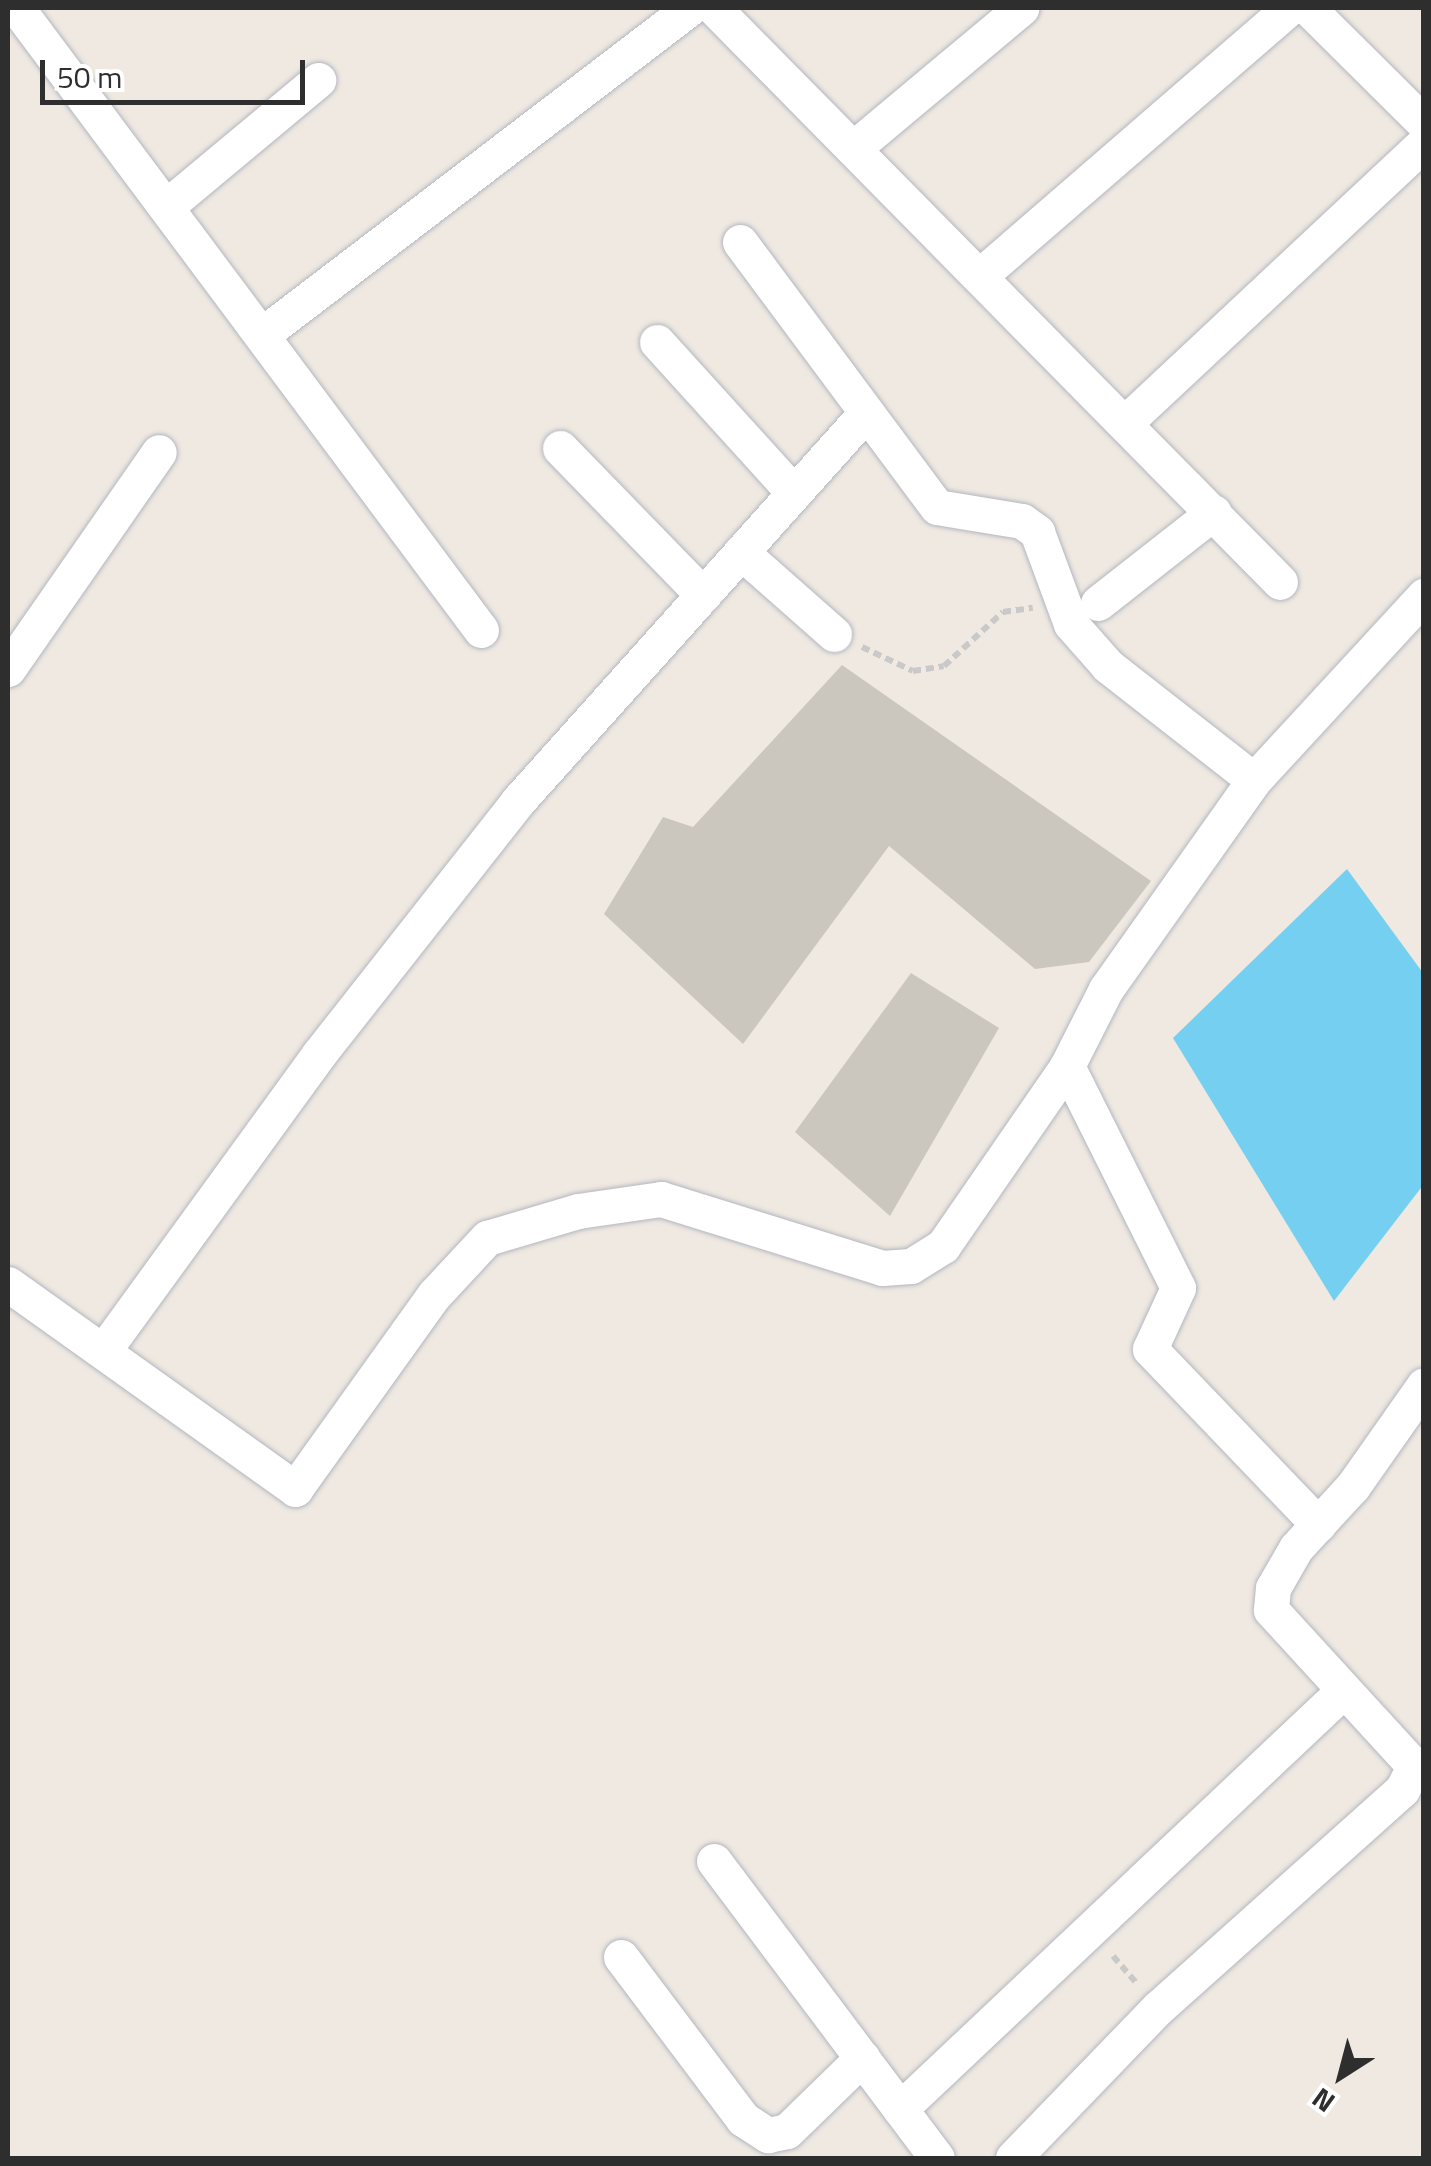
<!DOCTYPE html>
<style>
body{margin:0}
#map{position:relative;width:1431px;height:2166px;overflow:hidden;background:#efe9e1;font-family:"Titillium Web",sans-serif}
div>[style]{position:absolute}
.water>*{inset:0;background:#75cff0}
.building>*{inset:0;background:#cbc7bf}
.path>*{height:6px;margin-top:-3px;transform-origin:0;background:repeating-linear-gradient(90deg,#c9c9c9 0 8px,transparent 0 13px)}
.roads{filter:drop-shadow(0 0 2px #b4b7c1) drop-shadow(0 0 2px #b4b7c1)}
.minor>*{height:35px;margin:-17.5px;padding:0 17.5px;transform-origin:17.5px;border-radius:17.5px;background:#fff}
span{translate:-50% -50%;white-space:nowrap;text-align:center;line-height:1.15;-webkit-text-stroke:8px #fff;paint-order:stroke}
.frame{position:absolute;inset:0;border:10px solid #2e2e2e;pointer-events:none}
.north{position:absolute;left:1291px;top:2026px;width:100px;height:100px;-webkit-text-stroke:8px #fff;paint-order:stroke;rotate:216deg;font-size:28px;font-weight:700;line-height:40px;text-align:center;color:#2e2e2e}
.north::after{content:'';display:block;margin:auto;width:35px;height:45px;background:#2e2e2e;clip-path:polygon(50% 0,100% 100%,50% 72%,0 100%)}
.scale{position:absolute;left:40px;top:60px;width:265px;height:45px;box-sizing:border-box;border:5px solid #2e2e2e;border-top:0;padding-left:12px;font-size:30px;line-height:35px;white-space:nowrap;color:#2e2e2e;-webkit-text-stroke:8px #fff;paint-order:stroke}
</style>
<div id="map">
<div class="water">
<i style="clip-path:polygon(1347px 869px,1423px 973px,1424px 1184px,1334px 1301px,1173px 1038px)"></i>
</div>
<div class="building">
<i style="clip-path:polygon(842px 665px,1151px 881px,1089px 962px,1035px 969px,889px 846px,743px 1044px,604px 914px,663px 817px,693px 827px)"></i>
<i style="clip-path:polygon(911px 973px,999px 1028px,890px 1216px,795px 1132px)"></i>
</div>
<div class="path">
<i style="left:862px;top:647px;width:56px;rotate:25.2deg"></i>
<i style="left:913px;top:671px;width:31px;rotate:-9deg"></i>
<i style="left:944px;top:666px;width:80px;rotate:-42.5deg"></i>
<i style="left:1003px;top:612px;width:30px;rotate:-8deg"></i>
<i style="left:1113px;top:1956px;width:37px;rotate:49deg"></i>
</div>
<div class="roads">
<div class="minor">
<i style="left:17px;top:8px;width:776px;rotate:53.28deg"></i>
<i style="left:714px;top:8px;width:806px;rotate:45.4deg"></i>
<i style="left:1308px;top:8px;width:163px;rotate:44.8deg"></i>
<i style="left:855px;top:147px;width:217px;rotate:-39.9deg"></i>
<i style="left:167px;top:206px;width:197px;rotate:-39.8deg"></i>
<i style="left:740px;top:242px;width:330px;rotate:53.4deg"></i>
<i style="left:937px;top:507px;width:86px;rotate:9.4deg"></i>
<i style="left:1022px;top:521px;width:19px;rotate:36deg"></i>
<i style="left:1037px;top:532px;width:98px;rotate:69.7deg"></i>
<i style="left:1071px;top:624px;width:56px;rotate:48.6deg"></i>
<i style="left:1108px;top:666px;width:185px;rotate:38deg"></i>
<i style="left:982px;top:274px;width:406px;rotate:-40.9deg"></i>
<i style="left:264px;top:333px;width:536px;rotate:-37.34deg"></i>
<i style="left:657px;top:342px;width:204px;rotate:47.8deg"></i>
<i style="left:1127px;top:421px;width:407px;rotate:-43.1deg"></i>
<i style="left:560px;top:448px;width:205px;rotate:45.8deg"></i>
<i style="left:741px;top:552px;width:124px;rotate:41.4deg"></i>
<i style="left:1098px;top:603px;width:147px;rotate:-38.1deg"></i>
<i style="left:8px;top:669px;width:264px;rotate:-55.2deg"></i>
<i style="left:1067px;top:1066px;width:248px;rotate:63.4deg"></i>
<i style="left:1178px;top:1288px;width:67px;rotate:114.7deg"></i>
<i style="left:1150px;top:1349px;width:243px;rotate:46.2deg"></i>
<i style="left:8px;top:1284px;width:353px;rotate:35.5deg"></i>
<i style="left:295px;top:1489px;width:239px;rotate:-54.4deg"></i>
<i style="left:434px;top:1295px;width:78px;rotate:-47.1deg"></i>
<i style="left:487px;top:1238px;width:95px;rotate:-16.5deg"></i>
<i style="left:578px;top:1211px;width:84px;rotate:-8.2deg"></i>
<i style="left:661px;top:1199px;width:232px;rotate:17.3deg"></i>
<i style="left:882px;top:1268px;width:29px;rotate:-4deg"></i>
<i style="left:911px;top:1266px;width:38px;rotate:-32deg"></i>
<i style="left:943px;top:1246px;width:219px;rotate:-55.4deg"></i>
<i style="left:1067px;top:1066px;width:86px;rotate:-63.1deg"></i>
<i style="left:1106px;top:989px;width:256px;rotate:-54.7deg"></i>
<i style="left:1254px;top:780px;width:251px;rotate:-47.3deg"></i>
<i style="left:104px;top:1350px;width:366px;rotate:-54deg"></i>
<i style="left:319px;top:1054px;width:322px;rotate:-51.8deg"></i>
<i style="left:518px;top:801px;width:520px;rotate:-48.12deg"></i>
<i style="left:714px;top:1861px;width:371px;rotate:53.1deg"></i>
<i style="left:621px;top:1957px;width:203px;rotate:53deg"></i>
<i style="left:743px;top:2119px;width:30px;rotate:33deg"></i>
<i style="left:768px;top:2135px;width:19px;rotate:-12deg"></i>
<i style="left:787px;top:2131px;width:105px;rotate:-44.2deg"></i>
<i style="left:900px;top:2109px;width:609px;rotate:-43.34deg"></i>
<i style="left:1013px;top:2158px;width:209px;rotate:-46deg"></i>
<i style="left:1158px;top:2008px;width:327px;rotate:-41.8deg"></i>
<i style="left:1402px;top:1790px;width:27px;rotate:-63deg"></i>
<i style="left:1414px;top:1766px;width:212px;rotate:-132.5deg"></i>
<i style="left:1271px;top:1610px;width:22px;rotate:-85deg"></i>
<i style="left:1273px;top:1588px;width:46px;rotate:-60.1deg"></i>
<i style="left:1296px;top:1548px;width:84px;rotate:-47.4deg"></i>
<i style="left:1353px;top:1486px;width:123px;rotate:-54.9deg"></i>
</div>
</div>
<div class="frame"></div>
<div class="north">N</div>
<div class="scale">50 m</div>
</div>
